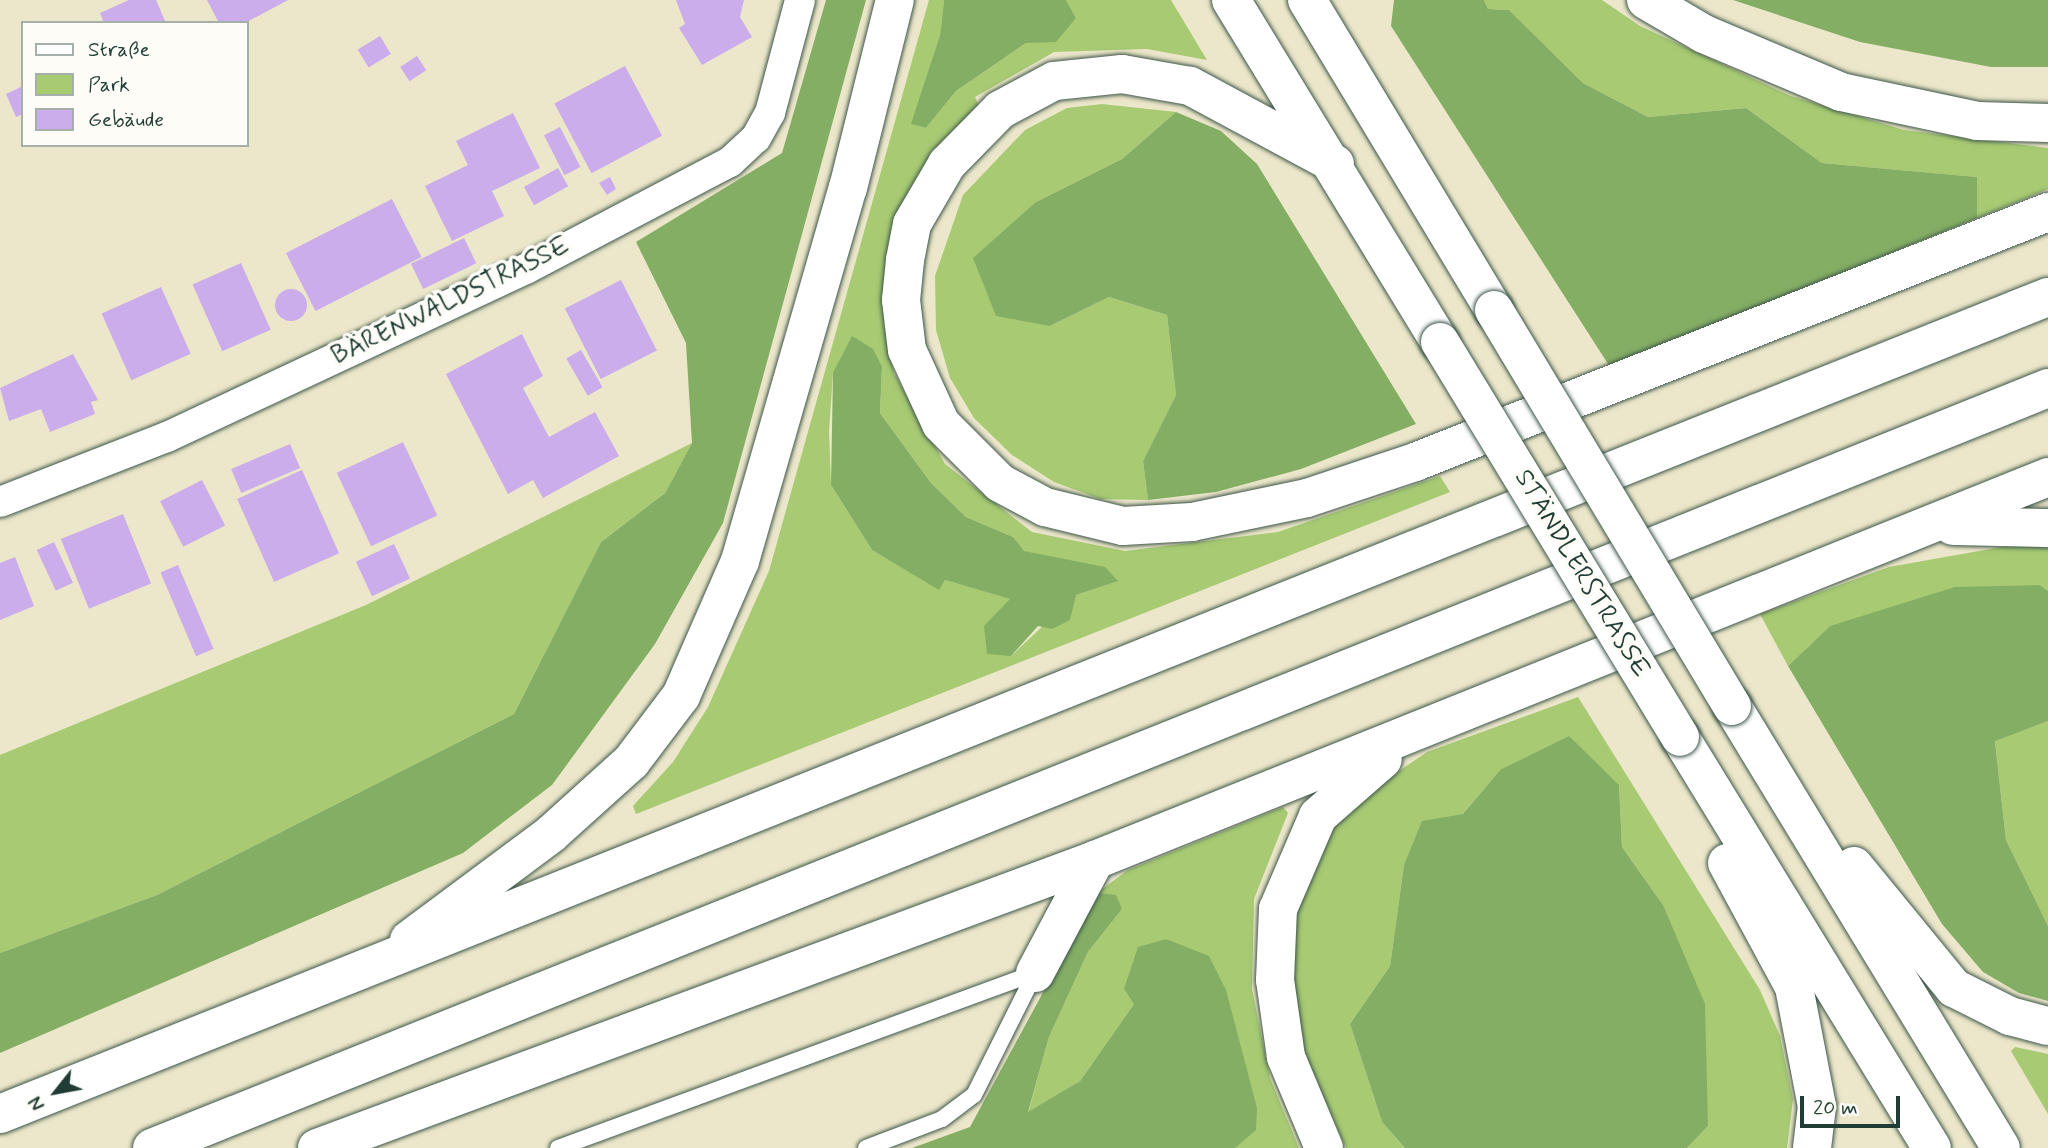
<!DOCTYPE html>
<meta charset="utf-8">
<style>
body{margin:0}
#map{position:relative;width:2048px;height:1148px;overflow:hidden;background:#ece7ca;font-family:Mynerve,sans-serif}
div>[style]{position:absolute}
.green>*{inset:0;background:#a7ca73}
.forest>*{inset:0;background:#85ae65}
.building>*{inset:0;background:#cbadeb;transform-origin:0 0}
.round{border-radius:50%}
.roads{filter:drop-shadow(0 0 2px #3e564a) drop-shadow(0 0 2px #3e564a)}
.lane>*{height:16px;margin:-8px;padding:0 8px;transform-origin:8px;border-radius:8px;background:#fff}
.street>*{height:30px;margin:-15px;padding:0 15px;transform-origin:15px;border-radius:15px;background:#fff}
.highway>*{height:38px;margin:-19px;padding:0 19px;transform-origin:19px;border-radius:19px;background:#fff}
.bridges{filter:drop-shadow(0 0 2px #3e564a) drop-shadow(0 0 2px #3e564a)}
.highway-bridge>*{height:38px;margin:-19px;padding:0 19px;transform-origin:19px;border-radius:19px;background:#fff}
span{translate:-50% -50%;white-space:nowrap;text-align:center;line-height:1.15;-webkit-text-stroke:7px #fdfcf7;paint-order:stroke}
.street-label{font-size:26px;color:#1f3d34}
.legend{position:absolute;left:21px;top:21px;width:228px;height:126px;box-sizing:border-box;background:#fdfcf7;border:2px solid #a4b0a9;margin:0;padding:9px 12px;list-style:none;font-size:21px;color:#1f3d34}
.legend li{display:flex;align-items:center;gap:14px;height:35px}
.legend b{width:35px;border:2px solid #a4b0a9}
.north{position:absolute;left:21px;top:1057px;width:70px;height:70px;-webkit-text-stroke:5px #fdfcf7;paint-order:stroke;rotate:239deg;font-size:19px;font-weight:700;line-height:28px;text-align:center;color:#1f3d34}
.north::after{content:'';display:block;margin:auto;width:24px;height:32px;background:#1f3d34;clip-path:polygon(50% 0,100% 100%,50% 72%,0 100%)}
.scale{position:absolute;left:1800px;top:1096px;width:100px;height:32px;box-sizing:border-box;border:4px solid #1f3d34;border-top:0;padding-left:9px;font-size:21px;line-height:24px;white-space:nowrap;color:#1f3d34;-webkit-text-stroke:5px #fdfcf7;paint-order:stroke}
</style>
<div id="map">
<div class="green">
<i style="clip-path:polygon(evenodd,929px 0,944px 0,940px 35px,912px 124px,926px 128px,956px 91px,1026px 43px,1076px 18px,1066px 0,1171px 0,1207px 60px,1147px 49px,1054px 52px,975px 97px,979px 106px,931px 152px,894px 224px,884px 325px,894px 373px,945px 464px,1032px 532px,1125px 551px,1278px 532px,1440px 476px,1450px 492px,636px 814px,633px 806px,673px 762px,708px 707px,769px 571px,929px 0,882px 367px,880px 413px,931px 483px,966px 517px,1013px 537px,1023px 551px,1117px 581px,1076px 595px,1011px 656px,1011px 599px,945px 580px,939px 589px,872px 550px,831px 485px,829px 431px,833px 373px,882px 367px)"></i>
<i style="clip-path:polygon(1484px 0,1602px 0,1640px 26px,1791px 96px,1904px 130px,2048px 148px,2048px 189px,1977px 218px,1976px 177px,1822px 163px,1746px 108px,1648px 117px,1583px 83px,1509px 10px,1488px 9px)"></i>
<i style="clip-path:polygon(1102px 104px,1176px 112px,1122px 159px,1036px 202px,1050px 326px,1109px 297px,1167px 315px,1176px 395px,1143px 461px,1148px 500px,1100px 499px,1054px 482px,1012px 455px,974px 418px,950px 378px,936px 330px,935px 276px,963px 195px,1025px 130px,1067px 108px)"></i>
<i style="clip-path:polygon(692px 443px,665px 493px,601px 542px,514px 714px,157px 895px,0 953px,0 755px,366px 605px)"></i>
<i style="clip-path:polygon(2024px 543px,2048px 548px,2048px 591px,2040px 585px,1830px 626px,1788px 666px,1760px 614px,1889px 567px)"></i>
<i style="clip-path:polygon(1578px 697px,1760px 990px,1780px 1036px,1793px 1099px,1787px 1148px,1687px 1148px,1708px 1126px,1663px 905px,1622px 847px,1619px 785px,1500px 770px,1463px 814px,1404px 865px,1390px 966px,1350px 1024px,1382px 1122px,1405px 1148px,1346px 1148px,1305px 1055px,1291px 980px,1297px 906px,1332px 827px,1371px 790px,1427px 752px)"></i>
<i style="clip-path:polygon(2048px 721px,2048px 926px,2006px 840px,1995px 740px)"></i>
<i style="clip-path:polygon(1283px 807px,1288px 813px,1254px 899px,1252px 989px,1270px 1078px,1299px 1148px,1235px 1148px,1257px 1108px,1247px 1083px,1134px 1004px,1080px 1081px,1028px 1113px,1049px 1037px,1088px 952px,1122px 909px,1097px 893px,1128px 870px)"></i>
<i style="clip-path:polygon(2015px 1047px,2048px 1054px,2048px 1114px,2011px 1051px)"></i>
</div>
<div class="forest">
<i style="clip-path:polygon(826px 0,866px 0,723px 523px,655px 644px,552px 785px,463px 853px,0 1053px,0 953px,157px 895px,514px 714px,601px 542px,665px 493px,692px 443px,686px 343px,636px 242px,782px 153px)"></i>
<i style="clip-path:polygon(944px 0,1066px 0,1076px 18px,1056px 42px,1026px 43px,956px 91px,926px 128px,911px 124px,940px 35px)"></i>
<i style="clip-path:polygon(1394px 0,1484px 0,1488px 9px,1509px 10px,1583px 83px,1648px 117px,1746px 108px,1822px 163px,1977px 177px,1977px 218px,1610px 367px,1391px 26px)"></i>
<i style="clip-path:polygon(1733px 0,2048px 0,2048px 67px,1991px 67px,1860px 42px)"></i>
<i style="clip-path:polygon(1176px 112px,1221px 131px,1257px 164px,1416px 424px,1301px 469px,1216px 492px,1148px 500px,1143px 461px,1176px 395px,1167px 315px,1109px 297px,1050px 326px,996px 316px,973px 258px,1036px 202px,1122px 159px)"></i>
<i style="clip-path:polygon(852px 336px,873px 349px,882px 367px,880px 413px,931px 483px,966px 517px,1013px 537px,1024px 551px,1105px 567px,1118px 581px,1076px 595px,1070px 620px,1052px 629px,1038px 626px,1011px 656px,987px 654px,984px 626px,1010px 599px,945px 580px,939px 590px,872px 550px,831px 485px,833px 373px)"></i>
<i style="clip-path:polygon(2040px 585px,2048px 591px,2048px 721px,1995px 741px,2006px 840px,2048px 926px,2048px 1001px,2019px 993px,1983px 972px,1942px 924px,1788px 666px,1830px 626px,1955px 587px)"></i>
<i style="clip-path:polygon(1569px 736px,1619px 785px,1622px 847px,1663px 905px,1705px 1004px,1708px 1126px,1687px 1148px,1405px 1148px,1382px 1122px,1350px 1024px,1390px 966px,1404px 865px,1422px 821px,1463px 814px,1500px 770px)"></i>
<i style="clip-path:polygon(1097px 893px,1116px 895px,1122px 909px,1088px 952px,1049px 1037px,1028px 1112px,1080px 1081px,1134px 1004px,1124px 989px,1138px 947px,1166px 939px,1209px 956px,1226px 990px,1257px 1108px,1256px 1130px,1235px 1148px,912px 1148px,970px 1127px)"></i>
</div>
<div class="building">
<i style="clip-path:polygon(129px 0,156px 0,166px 23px,104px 23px,100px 13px)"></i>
<i style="clip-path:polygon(207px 0,288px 0,245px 23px,219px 23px)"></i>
<i style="clip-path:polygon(676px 0,744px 0,740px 17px,752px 37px,702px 65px,679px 28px,685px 24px)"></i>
<i style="left:380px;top:36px;width:21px;height:26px;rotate:59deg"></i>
<i style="left:417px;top:56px;width:17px;height:20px;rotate:57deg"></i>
<i style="left:625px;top:66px;width:79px;height:80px;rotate:62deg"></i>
<i style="clip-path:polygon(23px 86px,23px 114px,16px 117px,6px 94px)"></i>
<i style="clip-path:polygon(513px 113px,540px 168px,492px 191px,504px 216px,452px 241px,425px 186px,468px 165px,456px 141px)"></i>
<i style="left:560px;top:127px;width:45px;height:18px;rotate:63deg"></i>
<i style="left:558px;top:168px;width:21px;height:39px;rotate:61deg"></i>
<i style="clip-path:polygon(610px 177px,616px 189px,607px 195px,599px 183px)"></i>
<i style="left:392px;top:199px;width:65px;height:119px;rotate:63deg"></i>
<i style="left:464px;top:238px;width:28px;height:59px;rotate:64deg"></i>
<i style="left:241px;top:263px;width:73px;height:53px;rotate:66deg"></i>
<i style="left:621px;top:280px;width:79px;height:63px;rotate:63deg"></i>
<i style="left:161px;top:287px;width:73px;height:65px;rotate:66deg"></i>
<i class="round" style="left:275px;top:289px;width:32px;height:32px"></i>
<i style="clip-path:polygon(522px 334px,543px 376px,523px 388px,549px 437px,595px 412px,619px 456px,543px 498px,533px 480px,508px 494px,446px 374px)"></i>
<i style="left:581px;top:350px;width:43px;height:17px;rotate:60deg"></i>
<i style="clip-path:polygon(73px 354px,98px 400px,91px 402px,95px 414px,50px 432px,41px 409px,9px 421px,0 388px)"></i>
<i style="left:403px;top:442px;width:81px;height:73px;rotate:65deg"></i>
<i style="left:290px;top:444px;width:26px;height:64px;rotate:67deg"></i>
<i style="left:302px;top:470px;width:91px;height:71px;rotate:66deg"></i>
<i style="left:202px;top:480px;width:51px;height:47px;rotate:63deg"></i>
<i style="left:123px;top:514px;width:75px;height:67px;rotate:68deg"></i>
<i style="left:54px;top:542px;width:45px;height:19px;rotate:65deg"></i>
<i style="left:394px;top:544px;width:38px;height:42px;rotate:65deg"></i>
<i style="clip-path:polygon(15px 557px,34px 606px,0 620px,0 563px)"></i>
<i style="left:178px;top:565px;width:91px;height:19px;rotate:67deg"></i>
</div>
<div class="roads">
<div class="lane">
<i style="left:558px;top:1148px;width:508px;rotate:-20.15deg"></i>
<i style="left:866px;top:1148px;width:81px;rotate:-20.9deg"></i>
<i style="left:942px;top:1119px;width:40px;rotate:-37deg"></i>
<i style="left:974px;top:1095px;width:136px;rotate:-63.4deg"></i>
</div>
<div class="street">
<i style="left:0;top:502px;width:179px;rotate:-21.3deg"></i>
<i style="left:167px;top:437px;width:396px;rotate:-25.1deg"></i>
<i style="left:526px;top:269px;width:230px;rotate:-27.7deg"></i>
<i style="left:730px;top:162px;width:35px;rotate:-43deg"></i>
<i style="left:756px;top:138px;width:29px;rotate:-61deg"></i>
<i style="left:770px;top:113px;width:117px;rotate:-75.1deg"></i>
</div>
<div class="highway">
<i style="left:1231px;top:0;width:401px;rotate:58.6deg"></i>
<i style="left:1307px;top:0;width:362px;rotate:58.9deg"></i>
<i style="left:1646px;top:0;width:67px;rotate:30.4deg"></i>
<i style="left:1704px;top:34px;width:149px;rotate:22.9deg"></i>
<i style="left:1841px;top:92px;width:139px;rotate:12deg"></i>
<i style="left:1977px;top:121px;width:71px;rotate:1.6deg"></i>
<i style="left:1335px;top:164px;width:165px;rotate:-151.7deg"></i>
<i style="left:1190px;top:86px;width:69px;rotate:-170deg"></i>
<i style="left:1122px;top:74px;width:68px;rotate:174.1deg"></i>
<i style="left:1054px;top:81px;width:61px;rotate:151.8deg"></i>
<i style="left:1000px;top:110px;width:76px;rotate:134.5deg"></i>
<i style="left:947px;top:164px;width:69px;rotate:120.3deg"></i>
<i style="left:912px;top:224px;width:37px;rotate:101deg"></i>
<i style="left:905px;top:260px;width:40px;rotate:95.7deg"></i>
<i style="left:901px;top:300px;width:50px;rotate:83.2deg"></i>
<i style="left:907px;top:350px;width:81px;rotate:65.3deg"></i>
<i style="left:941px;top:424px;width:83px;rotate:45deg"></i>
<i style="left:1000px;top:483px;width:51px;rotate:28.1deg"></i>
<i style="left:1045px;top:507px;width:80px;rotate:13.7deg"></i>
<i style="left:1123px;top:526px;width:69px;rotate:-3.3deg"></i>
<i style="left:1192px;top:522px;width:117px;rotate:-11.8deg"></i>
<i style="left:1307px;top:498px;width:114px;rotate:-18.4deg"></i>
<i style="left:1415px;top:462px;width:681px;rotate:-21.55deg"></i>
<i style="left:1953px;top:526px;width:95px;rotate:1.2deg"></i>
<i style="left:1732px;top:706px;width:517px;rotate:58.68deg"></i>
<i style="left:1680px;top:737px;width:482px;rotate:58.5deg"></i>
<i style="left:1727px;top:863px;width:141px;rotate:61.6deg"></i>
<i style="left:1794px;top:987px;width:121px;rotate:79.1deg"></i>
<i style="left:1817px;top:1106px;width:42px;rotate:96.8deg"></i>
<i style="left:1854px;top:866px;width:158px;rotate:50.7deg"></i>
<i style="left:1954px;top:988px;width:63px;rotate:26.6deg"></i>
<i style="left:2010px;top:1016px;width:39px;rotate:15deg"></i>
<i style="left:409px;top:940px;width:177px;rotate:-36.7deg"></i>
<i style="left:551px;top:834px;width:108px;rotate:-42deg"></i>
<i style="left:631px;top:762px;width:83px;rotate:-52.9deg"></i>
<i style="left:681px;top:696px;width:147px;rotate:-66.4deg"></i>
<i style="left:740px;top:561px;width:388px;rotate:-73.9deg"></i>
<i style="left:848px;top:188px;width:194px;rotate:-76deg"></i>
<i style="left:1035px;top:973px;width:128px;rotate:-62deg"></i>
<i style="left:0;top:1114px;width:2205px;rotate:-21.75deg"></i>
<i style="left:152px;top:1148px;width:2043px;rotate:-21.84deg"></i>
<i style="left:317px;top:1148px;width:830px;rotate:-20.31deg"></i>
<i style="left:1095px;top:860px;width:1027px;rotate:-21.89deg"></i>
<i style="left:1324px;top:1148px;width:99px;rotate:-112.7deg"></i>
<i style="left:1286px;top:1057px;width:78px;rotate:-98.1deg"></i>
<i style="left:1275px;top:980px;width:71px;rotate:-87.6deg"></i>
<i style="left:1278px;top:909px;width:101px;rotate:-66.7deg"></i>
<i style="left:1318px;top:816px;width:86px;rotate:-41.2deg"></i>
</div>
</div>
<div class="bridges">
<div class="highway-bridge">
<i style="left:1494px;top:310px;width:462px;rotate:59deg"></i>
<i style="left:1440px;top:342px;width:462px;rotate:58.7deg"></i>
</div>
</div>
<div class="street-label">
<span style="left:451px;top:302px;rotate:-26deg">BÄRENWALDSTRASSE</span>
<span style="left:1581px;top:574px;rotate:59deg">STÄNDLERSTRASSE</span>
</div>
<ul class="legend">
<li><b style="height:9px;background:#fff"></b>Straße</li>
<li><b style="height:19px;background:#a7ca73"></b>Park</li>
<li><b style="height:19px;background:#cbadeb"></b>Gebäude</li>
</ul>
<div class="north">N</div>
<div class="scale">20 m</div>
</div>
